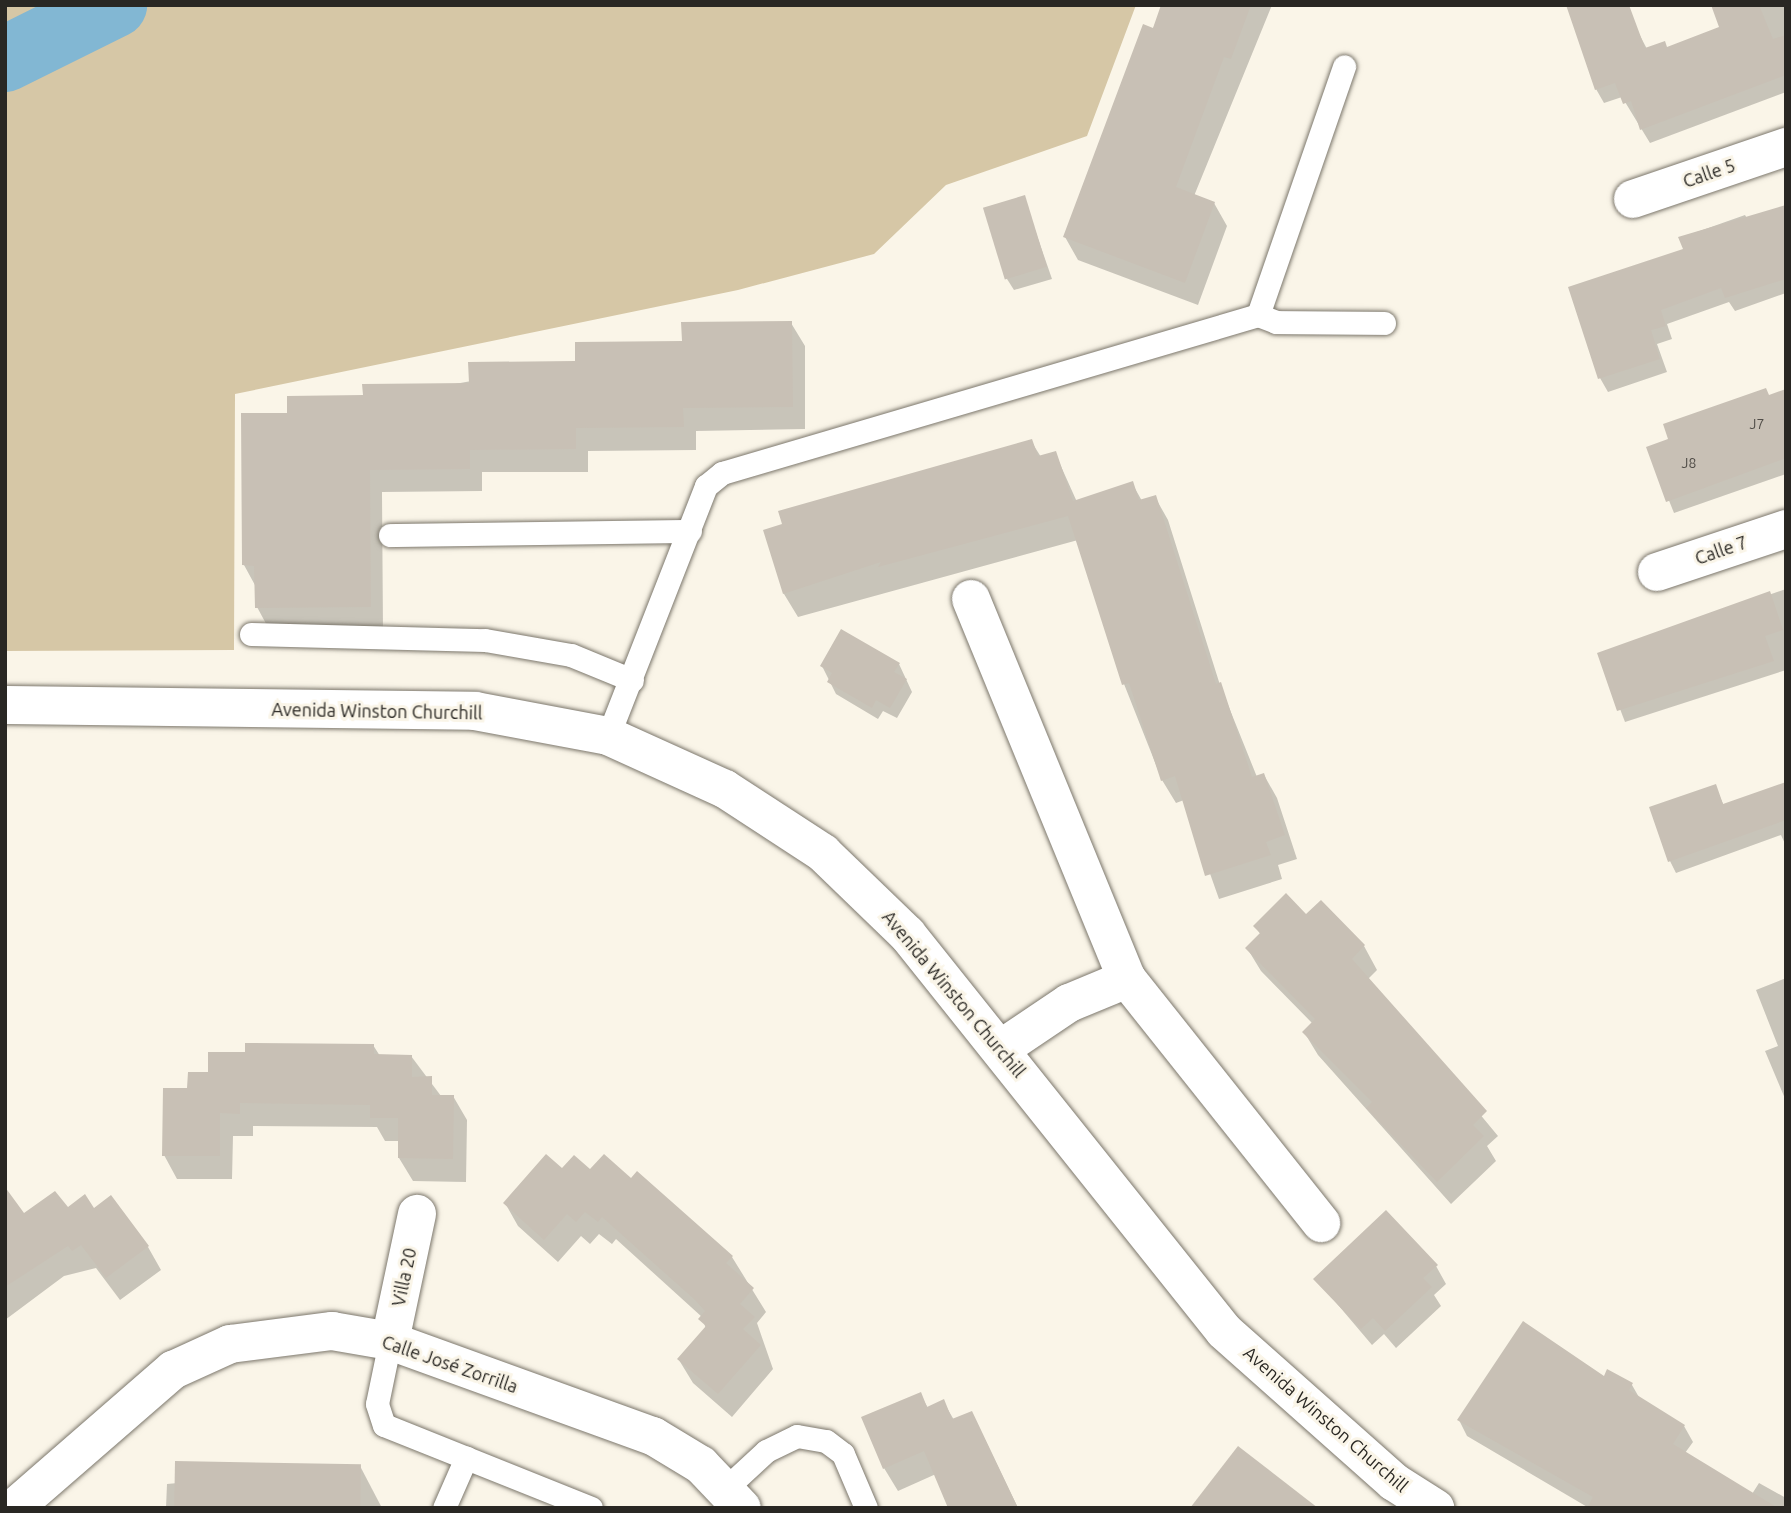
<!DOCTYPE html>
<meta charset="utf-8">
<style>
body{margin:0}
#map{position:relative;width:1791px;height:1513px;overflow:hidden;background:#faf5e8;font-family:Ubuntu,sans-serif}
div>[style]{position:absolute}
.green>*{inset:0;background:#d6c7a6}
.shadow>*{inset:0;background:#0003}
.river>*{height:66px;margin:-33px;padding:0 33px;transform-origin:33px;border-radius:33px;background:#82b7d3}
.building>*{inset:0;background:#c8c0b5;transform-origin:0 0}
.roads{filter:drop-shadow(0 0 2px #7c776c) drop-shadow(0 0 2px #7c776c)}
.lane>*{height:23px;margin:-11.5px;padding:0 11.5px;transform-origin:11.5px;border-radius:11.5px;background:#fff}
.street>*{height:38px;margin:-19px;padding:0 19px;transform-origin:19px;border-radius:19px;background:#fff}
span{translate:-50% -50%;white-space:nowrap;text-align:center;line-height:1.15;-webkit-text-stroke:6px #faf5e8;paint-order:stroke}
.number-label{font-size:14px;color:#514d48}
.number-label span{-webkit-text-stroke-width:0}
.street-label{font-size:18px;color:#292723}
.frame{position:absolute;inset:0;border:7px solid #292723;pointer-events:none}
</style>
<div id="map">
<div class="green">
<i style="clip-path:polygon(5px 5px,1136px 5px,1087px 136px,946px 185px,874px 254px,738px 290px,235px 394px,234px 650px,5px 651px)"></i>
</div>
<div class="shadow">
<i style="clip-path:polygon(1163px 5px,1272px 5px,1194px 196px,1214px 203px,1227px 226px,1198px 305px,1078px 260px,1065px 237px)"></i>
<i style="clip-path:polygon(1718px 5px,1786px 5px,1786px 92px,1650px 143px,1622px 97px,1604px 103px,1596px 89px,1636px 28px,1647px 49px,1667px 49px,1722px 28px)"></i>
<i style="clip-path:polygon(1025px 201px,1052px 279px,1014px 290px,1007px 279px)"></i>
<i style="clip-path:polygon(1785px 211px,1786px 293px,1735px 311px,1729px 302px,1667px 324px,1672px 339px,1657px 344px,1667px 372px,1608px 392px,1600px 378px,1685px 250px,1680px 238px,1745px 215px,1748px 220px)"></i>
<i style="clip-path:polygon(791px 323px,805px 346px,805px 429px,696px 431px,696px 450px,588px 451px,588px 472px,482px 472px,482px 491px,382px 492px,383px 630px,270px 631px,257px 607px,256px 587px,244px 565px,289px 414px)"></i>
<i style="clip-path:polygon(1786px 391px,1786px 474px,1674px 513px,1648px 448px)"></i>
<i style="clip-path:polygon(1031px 441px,1041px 457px,1055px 453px,1077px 502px,1132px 483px,1142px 501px,1155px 497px,1168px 520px,1220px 685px,1257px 777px,1264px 775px,1277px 798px,1297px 859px,1278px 865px,1282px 879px,1219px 899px,1184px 800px,1176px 803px,1162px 780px,1124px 684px,1078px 540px,798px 617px,784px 594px,765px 531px)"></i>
<i style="clip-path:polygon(1786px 589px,1786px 670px,1625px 722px,1599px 654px)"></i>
<i style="clip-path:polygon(899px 664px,912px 692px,897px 718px,883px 711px,878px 719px,836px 694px,822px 666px)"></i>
<i style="clip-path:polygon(1786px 784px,1786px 846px,1781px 835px,1676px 873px,1670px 861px,1715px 786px,1724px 806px)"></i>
<i style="clip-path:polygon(1321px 902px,1364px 946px,1377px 970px,1368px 979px,1498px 1136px,1487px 1146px,1496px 1161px,1451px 1204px,1318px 1055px,1304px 1032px,1313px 1024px,1261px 971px,1247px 948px,1261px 935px,1255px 926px,1306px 917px)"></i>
<i style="clip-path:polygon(1786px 978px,1786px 1101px,1765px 1051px,1778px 1046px,1756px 990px)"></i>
<i style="clip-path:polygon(373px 1045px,380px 1056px,411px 1056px,441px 1096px,453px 1096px,467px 1120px,466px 1182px,413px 1181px,399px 1158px,399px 1141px,385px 1141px,377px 1127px,253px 1126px,253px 1136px,233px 1136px,232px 1179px,177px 1179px,164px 1155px,189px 1090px,210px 1074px,247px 1054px)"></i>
<i style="clip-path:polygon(562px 1171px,631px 1180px,732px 1257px,766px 1312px,757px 1323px,773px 1369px,732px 1417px,693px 1383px,679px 1360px,706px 1329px,702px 1317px,616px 1239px,612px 1244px,599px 1234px,590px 1244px,581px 1236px,558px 1262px,518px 1226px,505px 1203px)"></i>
<i style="clip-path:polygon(68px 1209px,94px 1210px,148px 1247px,161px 1270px,120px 1300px,96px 1268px,64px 1276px,5px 1320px,5px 1216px)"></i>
<i style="clip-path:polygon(1436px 1266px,1446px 1284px,1434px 1295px,1441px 1306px,1396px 1348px,1384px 1334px,1372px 1345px,1316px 1279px)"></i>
<i style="clip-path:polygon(1604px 1378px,1632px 1385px,1640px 1399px,1684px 1426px,1693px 1442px,1685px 1453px,1752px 1494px,1759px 1483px,1786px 1498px,1786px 1508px,1589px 1508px,1467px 1436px,1459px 1420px)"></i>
<i style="clip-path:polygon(920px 1394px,928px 1408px,943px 1401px,954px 1420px,972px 1413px,1018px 1508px,936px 1474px,898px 1491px,884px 1468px)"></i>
<i style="clip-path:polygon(360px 1466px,382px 1508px,166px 1508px,167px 1484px)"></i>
</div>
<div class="river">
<i style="left:5px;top:59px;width:122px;rotate:-26.4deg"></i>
</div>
<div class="building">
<i style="clip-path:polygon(1161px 5px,1251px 5px,1231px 59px,1224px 57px,1176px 187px,1215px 202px,1185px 283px,1063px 237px,1143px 24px,1153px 28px)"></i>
<i style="clip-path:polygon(1566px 5px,1629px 5px,1645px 48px,1665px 41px,1667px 47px,1719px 27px,1711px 5px,1759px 5px,1773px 39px,1786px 35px,1786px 75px,1640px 130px,1631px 101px,1623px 104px,1615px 83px,1595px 90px)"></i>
<i style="left:1025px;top:195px;width:75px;height:44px;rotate:73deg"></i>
<i style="clip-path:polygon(1786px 205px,1786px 279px,1725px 298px,1721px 288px,1661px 310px,1666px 326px,1651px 330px,1660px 359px,1598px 379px,1568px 287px,1683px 249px,1678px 237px)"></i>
<i style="clip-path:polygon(792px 321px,793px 407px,683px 408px,684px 427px,576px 428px,576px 449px,470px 450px,470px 469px,370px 470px,371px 607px,255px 608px,254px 566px,242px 565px,241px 413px,287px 413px,287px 396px,363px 395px,362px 384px,469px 383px,468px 362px,575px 361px,575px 342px,682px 341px,681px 322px)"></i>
<i style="clip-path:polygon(1766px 388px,1769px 395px,1786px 389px,1786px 458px,1666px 502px,1646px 447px,1668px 439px,1663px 424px)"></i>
<i style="clip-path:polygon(1032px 439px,1038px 456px,1056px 451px,1073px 501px,1133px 481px,1139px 500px,1156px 495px,1216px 684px,1221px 682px,1252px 777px,1264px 773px,1285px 835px,1266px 842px,1271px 855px,1205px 876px,1175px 776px,1161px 781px,1129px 683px,1122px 685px,1068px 516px,878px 567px,881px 562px,783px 594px,763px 530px,782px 524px,778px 511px)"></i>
<i style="clip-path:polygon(1770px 591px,1783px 630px,1765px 636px,1774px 661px,1617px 711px,1597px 653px)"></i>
<i style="clip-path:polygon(841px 629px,900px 663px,894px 672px,907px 679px,890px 708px,876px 700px,872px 708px,827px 682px,832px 673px,820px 666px)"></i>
<i style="clip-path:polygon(1786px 782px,1786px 820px,1668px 862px,1649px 807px,1716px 784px,1723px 804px)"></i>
<i style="clip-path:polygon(1286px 893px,1306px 914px,1321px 900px,1365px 945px,1352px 959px,1487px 1111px,1473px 1125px,1484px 1136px,1437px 1182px,1366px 1108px,1372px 1102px,1302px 1032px,1315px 1019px,1245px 948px,1260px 933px,1253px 926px)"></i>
<i style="clip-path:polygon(245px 1043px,374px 1044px,374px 1054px,412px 1055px,412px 1077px,432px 1076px,432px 1095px,454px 1095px,453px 1159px,398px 1158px,398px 1118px,370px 1118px,370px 1105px,240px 1103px,240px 1114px,220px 1113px,220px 1156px,162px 1156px,163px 1088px,187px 1088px,188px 1072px,208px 1072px,208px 1052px,245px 1052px)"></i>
<i style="clip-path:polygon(546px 1154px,562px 1168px,574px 1155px,590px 1169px,604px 1154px,631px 1178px,637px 1171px,733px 1256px,726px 1263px,754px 1288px,740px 1304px,755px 1317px,743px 1329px,761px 1345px,718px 1394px,677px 1359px,706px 1326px,698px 1319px,705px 1311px,694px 1299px,602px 1217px,598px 1222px,585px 1212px,576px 1222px,567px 1214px,544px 1240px,503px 1203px)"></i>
<i style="clip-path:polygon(5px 1187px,24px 1213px,55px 1191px,68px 1207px,85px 1194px,94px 1208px,111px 1195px,149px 1246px,106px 1278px,81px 1245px,72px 1251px,68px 1246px,5px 1287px)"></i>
<i style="clip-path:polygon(1386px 1210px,1438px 1265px,1423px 1278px,1432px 1287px,1385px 1331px,1373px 1318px,1361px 1329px,1313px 1279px)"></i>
<i style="clip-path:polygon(1523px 1321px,1604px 1376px,1607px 1369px,1633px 1383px,1629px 1390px,1685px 1425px,1673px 1444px,1778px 1508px,1587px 1508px,1593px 1497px,1457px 1420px)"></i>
<i style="clip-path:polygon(921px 1392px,927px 1407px,944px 1399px,952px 1419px,972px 1411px,1018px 1508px,948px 1508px,924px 1451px,883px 1469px,861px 1417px)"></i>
<i style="clip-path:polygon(1238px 1446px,1318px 1508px,1190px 1508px)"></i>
<i style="left:175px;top:1461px;width:186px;height:47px;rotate:1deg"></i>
</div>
<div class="roads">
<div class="lane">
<i style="left:1258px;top:315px;width:263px;rotate:-70.9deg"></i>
<i style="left:390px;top:535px;width:300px;rotate:-0.8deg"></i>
<i style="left:251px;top:634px;width:234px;rotate:1.5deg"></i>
<i style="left:485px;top:640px;width:87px;rotate:9.9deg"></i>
<i style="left:571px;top:655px;width:66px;rotate:22.3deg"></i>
<i style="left:608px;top:736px;width:269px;rotate:-68.6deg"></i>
<i style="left:706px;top:486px;width:21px;rotate:-39deg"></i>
<i style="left:722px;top:473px;width:559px;rotate:-16.42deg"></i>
<i style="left:1258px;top:315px;width:19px;rotate:21deg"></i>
<i style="left:1276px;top:322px;width:108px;rotate:0.5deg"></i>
<i style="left:390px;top:1341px;width:64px;rotate:101.7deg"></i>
<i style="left:377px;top:1404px;width:22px;rotate:72deg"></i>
<i style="left:384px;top:1425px;width:223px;rotate:21.8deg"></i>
<i style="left:725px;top:1489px;width:56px;rotate:-42.8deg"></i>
<i style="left:766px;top:1451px;width:34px;rotate:-26deg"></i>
<i style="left:797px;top:1436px;width:29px;rotate:10deg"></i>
<i style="left:826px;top:1441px;width:21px;rotate:37deg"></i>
<i style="left:843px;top:1454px;width:59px;rotate:66.9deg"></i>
<i style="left:444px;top:1508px;width:55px;rotate:-66.3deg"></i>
</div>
<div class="street">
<i style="left:1633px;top:199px;width:162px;rotate:-18.8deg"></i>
<i style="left:1657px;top:572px;width:136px;rotate:-18.4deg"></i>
<i style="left:971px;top:599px;width:411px;rotate:67.7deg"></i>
<i style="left:1127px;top:979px;width:312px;rotate:51.5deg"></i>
<i style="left:5px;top:705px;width:470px;rotate:0.7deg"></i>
<i style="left:475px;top:711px;width:135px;rotate:10.6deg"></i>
<i style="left:608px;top:736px;width:128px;rotate:24.4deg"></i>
<i style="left:725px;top:789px;width:117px;rotate:33.1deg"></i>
<i style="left:823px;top:853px;width:117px;rotate:44deg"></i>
<i style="left:907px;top:934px;width:508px;rotate:51.39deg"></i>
<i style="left:1224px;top:1331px;width:227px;rotate:41.6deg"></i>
<i style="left:1394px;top:1482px;width:49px;rotate:32.4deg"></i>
<i style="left:1002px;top:1048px;width:81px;rotate:-33.9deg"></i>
<i style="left:1069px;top:1003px;width:63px;rotate:-22.5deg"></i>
<i style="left:390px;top:1341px;width:130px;rotate:-78deg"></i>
<i style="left:14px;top:1508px;width:211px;rotate:-41deg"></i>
<i style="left:173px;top:1370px;width:63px;rotate:-24.5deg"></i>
<i style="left:230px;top:1344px;width:103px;rotate:-7.3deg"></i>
<i style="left:332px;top:1331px;width:59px;rotate:9.8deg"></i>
<i style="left:390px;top:1341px;width:280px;rotate:19.9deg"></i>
<i style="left:653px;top:1436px;width:56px;rotate:31.1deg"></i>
<i style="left:701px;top:1465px;width:59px;rotate:46.4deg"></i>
</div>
</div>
<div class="number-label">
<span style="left:1757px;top:424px">J7</span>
<span style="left:1689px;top:463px">J8</span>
</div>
<div class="street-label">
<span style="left:1709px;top:173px;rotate:-19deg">Calle 5</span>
<span style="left:1721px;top:550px;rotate:-19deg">Calle 7</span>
<span style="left:377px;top:711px;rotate:1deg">Avenida Winston Churchill</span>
<span style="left:954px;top:994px;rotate:50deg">Avenida Winston Churchill</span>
<span style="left:404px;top:1277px;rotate:-78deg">Villa 20</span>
<span style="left:450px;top:1364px;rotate:19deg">Calle José Zorrilla</span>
<span style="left:1326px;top:1419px;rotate:41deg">Avenida Winston Churchill</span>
</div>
<div class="frame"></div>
</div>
